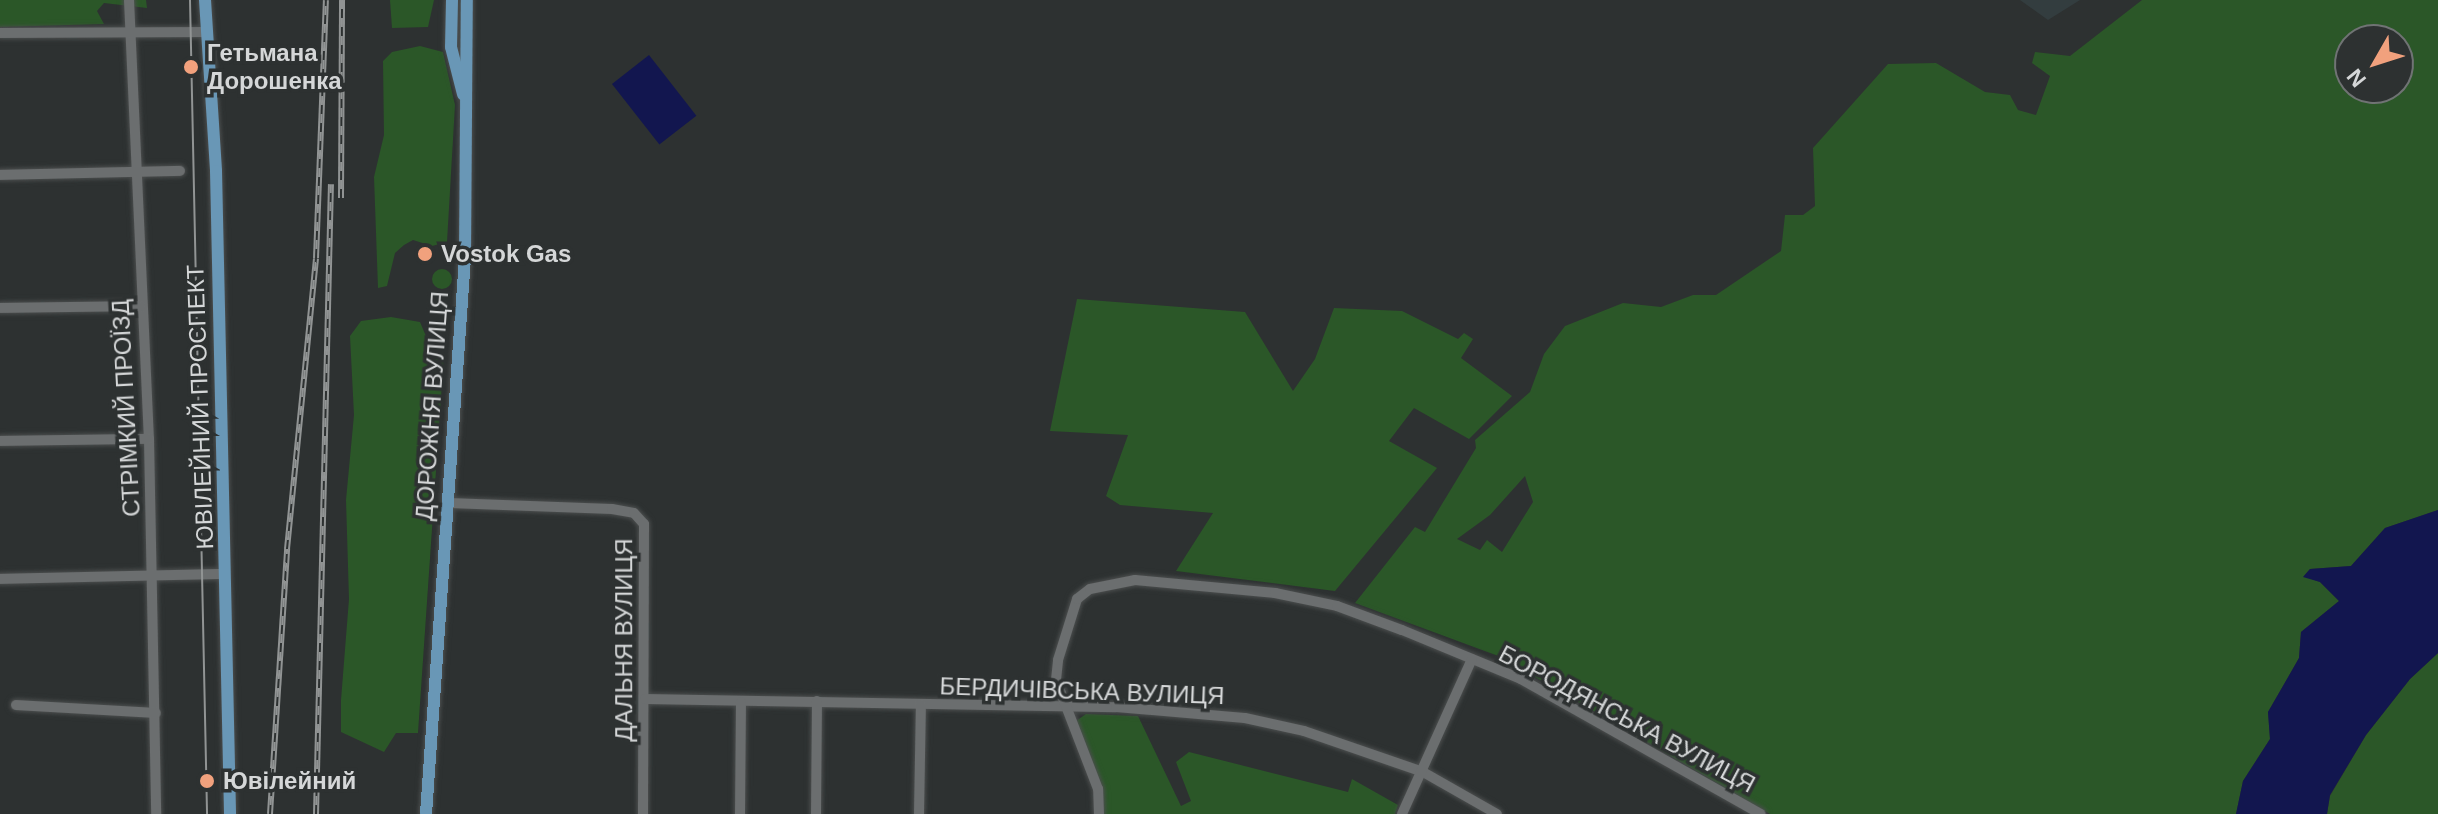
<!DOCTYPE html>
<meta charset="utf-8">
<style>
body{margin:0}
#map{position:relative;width:2438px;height:814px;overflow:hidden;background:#2d3131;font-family:Arial,sans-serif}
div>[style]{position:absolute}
.built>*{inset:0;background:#333d3f}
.green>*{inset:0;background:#2b5728}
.round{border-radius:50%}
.water>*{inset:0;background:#12164f;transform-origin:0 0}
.roads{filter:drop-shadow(0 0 2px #4b4e4e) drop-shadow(0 0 2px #4b4e4e)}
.minor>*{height:10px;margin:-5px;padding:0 5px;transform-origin:5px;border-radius:5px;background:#6b6e6f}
.major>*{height:12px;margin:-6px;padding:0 6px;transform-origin:6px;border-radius:6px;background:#6997b6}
.tram>*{height:2px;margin:-1px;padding:0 1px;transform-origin:1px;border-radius:1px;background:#919494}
.rail>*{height:6px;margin-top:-3px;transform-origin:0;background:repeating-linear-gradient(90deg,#2d3131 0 9px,#919494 0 18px);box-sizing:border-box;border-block:2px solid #919494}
.dots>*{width:22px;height:22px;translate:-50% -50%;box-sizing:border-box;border:4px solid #2d3131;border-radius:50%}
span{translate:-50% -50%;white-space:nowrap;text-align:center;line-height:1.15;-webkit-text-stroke:7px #2d3131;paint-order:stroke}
.poi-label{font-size:24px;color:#d5d7d8;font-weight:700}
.left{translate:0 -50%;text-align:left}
.street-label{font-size:24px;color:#d5d7d8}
.north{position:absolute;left:2334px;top:24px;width:80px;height:80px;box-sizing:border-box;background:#2d3131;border:2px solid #707374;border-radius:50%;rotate:231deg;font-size:22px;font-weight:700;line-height:32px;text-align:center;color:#d5d7d8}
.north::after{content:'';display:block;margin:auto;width:28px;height:36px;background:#f1a17d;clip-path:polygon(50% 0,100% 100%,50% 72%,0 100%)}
</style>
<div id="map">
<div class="built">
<i style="clip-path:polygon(2020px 0,2080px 0,2048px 20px)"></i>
</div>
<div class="green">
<i style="clip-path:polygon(0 0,146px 0,147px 8px,104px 3px,97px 11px,104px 24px,0 27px)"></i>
<i style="clip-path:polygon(390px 0,434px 0,428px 27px,392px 28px)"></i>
<i style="clip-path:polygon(evenodd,2142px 0,2438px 0,2438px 510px,2385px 528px,2351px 566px,2310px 569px,2304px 576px,2320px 582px,2339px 601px,2301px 632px,2299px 658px,2268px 712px,2270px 739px,2243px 781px,2236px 814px,1770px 814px,1501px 657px,1355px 603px,1415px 527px,1425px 532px,1476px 448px,1475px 440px,1530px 392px,1544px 354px,1565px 326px,1623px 303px,1661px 307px,1693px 295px,1716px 295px,1781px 251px,1785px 215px,1803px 215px,1815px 206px,1813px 148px,1888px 64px,1936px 63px,1985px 92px,2010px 95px,2018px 110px,2036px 115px,2050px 76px,2032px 63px,2035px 52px,2070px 56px,2142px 0,2350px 40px,2398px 40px,2398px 88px,2350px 88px,2350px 40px,2142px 0,1525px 476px,1533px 502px,1502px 552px,1487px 540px,1480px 550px,1457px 539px,1490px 515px,1525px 476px)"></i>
<i style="clip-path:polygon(420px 46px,443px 52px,455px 105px,447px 242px,432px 246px,413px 240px,404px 245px,395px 253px,387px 286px,378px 288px,374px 177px,384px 135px,383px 61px,392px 52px)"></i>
<i class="round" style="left:432px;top:269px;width:20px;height:20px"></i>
<i style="clip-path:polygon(1077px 299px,1245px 312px,1293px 391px,1315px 359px,1334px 308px,1402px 311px,1458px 339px,1464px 333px,1473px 339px,1461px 358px,1512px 396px,1469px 439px,1414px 408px,1389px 441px,1437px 468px,1335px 591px,1176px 571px,1213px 513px,1120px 505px,1106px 496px,1128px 435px,1050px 431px)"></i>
<i style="clip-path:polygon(391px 317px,420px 322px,428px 341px,444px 354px,418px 733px,396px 733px,384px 752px,341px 732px,341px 700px,349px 599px,346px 500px,354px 415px,350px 336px,361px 321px)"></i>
<i style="clip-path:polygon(2438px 653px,2438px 814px,2327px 814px,2330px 796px,2366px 735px,2410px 679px)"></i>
<i style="clip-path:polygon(1086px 714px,1138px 716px,1181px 806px,1191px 801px,1176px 762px,1189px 752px,1348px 792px,1352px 779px,1398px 805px,1395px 814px,1103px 814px,1076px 721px)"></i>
</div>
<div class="water">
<i style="left:649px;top:55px;width:77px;height:47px;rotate:52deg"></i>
<i style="clip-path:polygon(2438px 510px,2438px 653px,2410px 679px,2366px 735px,2330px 795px,2327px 814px,2236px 814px,2243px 781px,2270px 739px,2268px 712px,2299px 658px,2301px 632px,2339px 601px,2320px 582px,2303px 577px,2310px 569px,2351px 566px,2385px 528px)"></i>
</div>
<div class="roads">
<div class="minor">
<i style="left:129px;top:0;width:439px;rotate:87.4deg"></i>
<i style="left:149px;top:439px;width:375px;rotate:88.9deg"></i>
<i style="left:0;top:33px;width:206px;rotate:-0.3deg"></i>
<i style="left:0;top:175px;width:180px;rotate:-1.3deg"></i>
<i style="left:0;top:308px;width:140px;rotate:-0.8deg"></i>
<i style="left:0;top:441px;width:149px;rotate:-0.8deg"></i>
<i style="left:449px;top:503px;width:163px;rotate:2.1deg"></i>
<i style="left:612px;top:509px;width:22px;rotate:10deg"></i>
<i style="left:634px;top:513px;width:15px;rotate:48deg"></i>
<i style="left:644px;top:524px;width:290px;rotate:90.2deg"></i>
<i style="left:0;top:579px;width:225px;rotate:-1.3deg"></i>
<i style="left:645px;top:699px;width:471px;rotate:1deg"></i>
<i style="left:1116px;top:707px;width:129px;rotate:4.9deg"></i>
<i style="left:1245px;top:718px;width:60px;rotate:12.4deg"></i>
<i style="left:1304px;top:731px;width:126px;rotate:19deg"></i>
<i style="left:1423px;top:772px;width:85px;rotate:29.6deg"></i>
<i style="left:16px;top:705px;width:140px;rotate:3.3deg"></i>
<i style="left:740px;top:814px;width:112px;rotate:-89.5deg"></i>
<i style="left:816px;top:814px;width:113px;rotate:-89.5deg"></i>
<i style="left:919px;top:814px;width:110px;rotate:-89deg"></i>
<i style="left:1099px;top:814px;width:25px;rotate:-92deg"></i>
<i style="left:1098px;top:789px;width:117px;rotate:-111.1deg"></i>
<i style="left:1056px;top:680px;width:20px;rotate:-84deg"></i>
<i style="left:1058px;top:660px;width:64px;rotate:-72.7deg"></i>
<i style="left:1077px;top:599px;width:16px;rotate:-38deg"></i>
<i style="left:1090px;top:589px;width:46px;rotate:-11.3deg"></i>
<i style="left:1135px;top:580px;width:141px;rotate:5.3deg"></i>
<i style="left:1275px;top:593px;width:63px;rotate:11.8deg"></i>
<i style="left:1337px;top:606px;width:69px;rotate:20.3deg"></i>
<i style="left:1402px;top:630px;width:129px;rotate:22.4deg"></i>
<i style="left:1521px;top:679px;width:275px;rotate:29.4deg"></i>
<i style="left:1402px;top:814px;width:170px;rotate:-65.7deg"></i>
</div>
<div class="major">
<i style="left:205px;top:0;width:171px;rotate:86.3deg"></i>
<i style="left:216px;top:171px;width:643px;rotate:88.75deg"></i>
<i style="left:452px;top:0;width:47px;rotate:91.2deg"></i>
<i style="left:451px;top:47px;width:49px;rotate:75.7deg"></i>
<i style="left:426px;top:814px;width:557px;rotate:-85.99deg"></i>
<i style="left:465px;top:258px;width:258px;rotate:-89.6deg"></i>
</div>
</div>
<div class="tram">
<i style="left:190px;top:0;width:814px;rotate:88.8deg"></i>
</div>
<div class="rail">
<i style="left:341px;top:198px;width:198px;rotate:-89.7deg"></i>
<i style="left:270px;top:814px;width:266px;rotate:-86.3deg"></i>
<i style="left:287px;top:549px;width:292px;rotate:-84.3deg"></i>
<i style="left:316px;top:258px;width:258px;rotate:-87.8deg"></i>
<i style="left:316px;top:814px;width:630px;rotate:-88.64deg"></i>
</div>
<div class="dots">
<i style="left:191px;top:67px;background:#f1a17d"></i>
<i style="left:425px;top:254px;background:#f1a17d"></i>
<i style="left:207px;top:781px;background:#f1a17d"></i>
</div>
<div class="poi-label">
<span class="left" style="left:207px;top:67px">Гетьмана<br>Дорошенка</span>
<span class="left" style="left:441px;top:254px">Vostok Gas</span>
<span class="left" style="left:223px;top:781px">Ювілейний</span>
</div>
<div class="street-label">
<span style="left:432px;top:406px;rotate:-86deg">ДОРОЖНЯ ВУЛИЦЯ</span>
<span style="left:200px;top:407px;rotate:-92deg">ЮВІЛЕЙНИЙ ПРОСПЕКТ</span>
<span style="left:126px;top:408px;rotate:-93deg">СТРІМКИЙ ПРОЇЗД</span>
<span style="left:624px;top:640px;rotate:-90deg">ДАЛЬНЯ ВУЛИЦЯ</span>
<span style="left:1082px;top:691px;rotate:2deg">БЕРДИЧІВСЬКА ВУЛИЦЯ</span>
<span style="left:1627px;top:719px;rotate:28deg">БОРОДЯНСЬКА ВУЛИЦЯ</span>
</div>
<div class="north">N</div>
</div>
